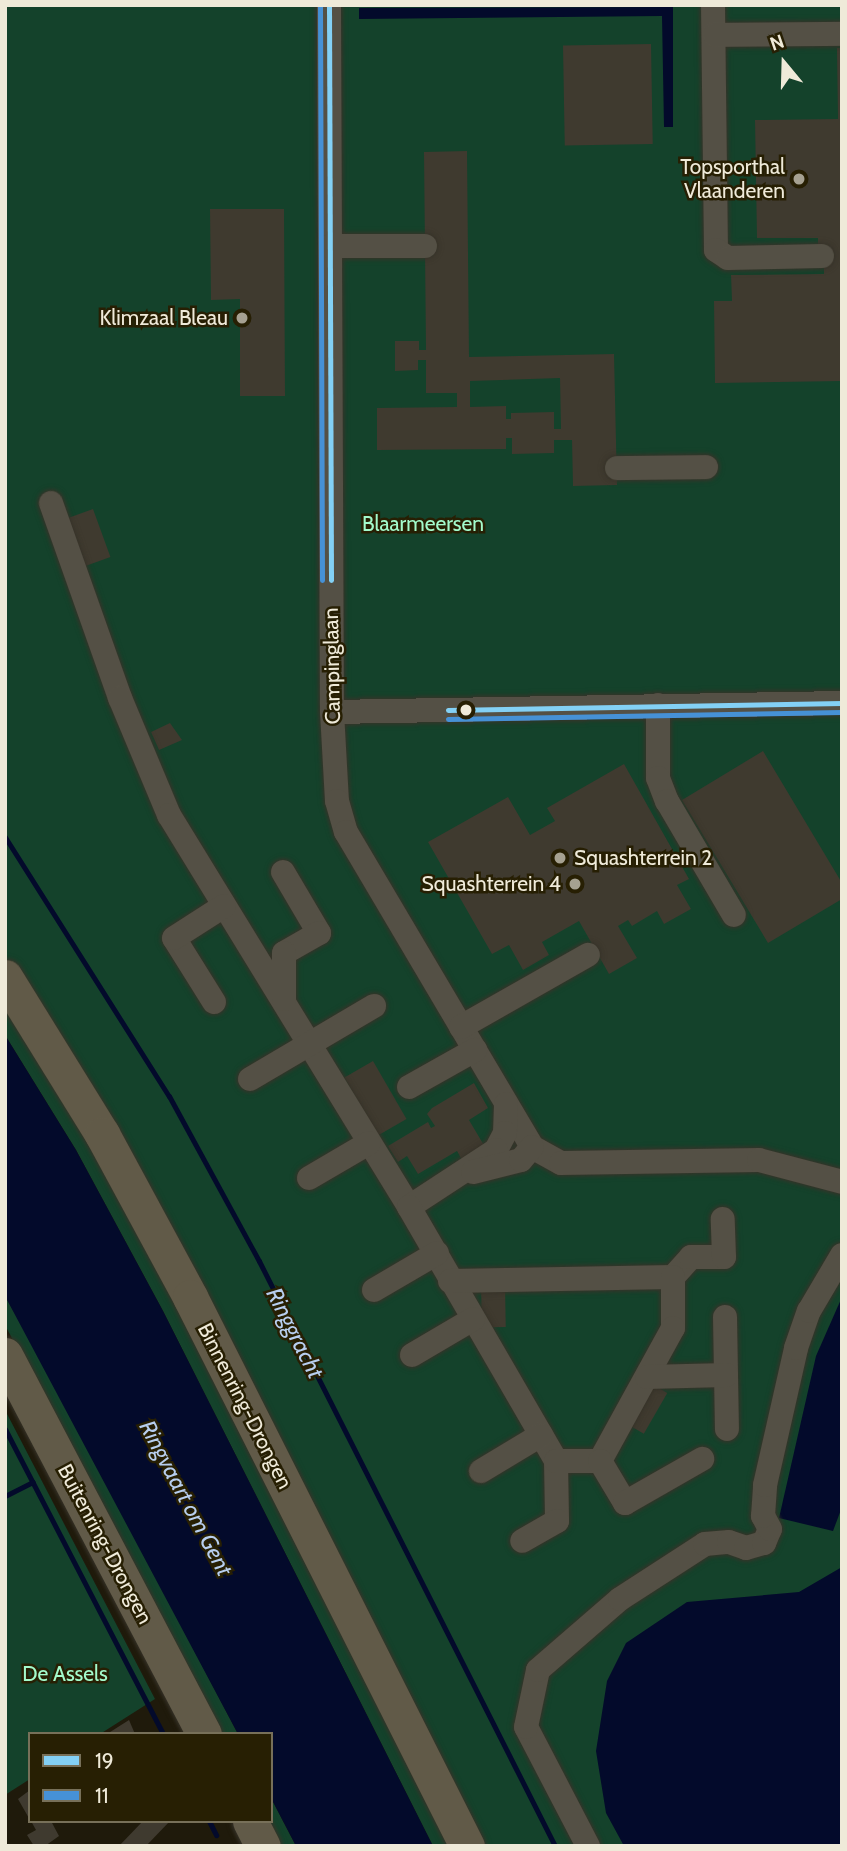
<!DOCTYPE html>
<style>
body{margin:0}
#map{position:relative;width:847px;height:1851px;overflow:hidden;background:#1f1a0b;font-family:Cabin,sans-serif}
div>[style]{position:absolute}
.green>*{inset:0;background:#14422b}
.water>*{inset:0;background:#030a2b}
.stream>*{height:5px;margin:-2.5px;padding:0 2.5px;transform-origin:2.5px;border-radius:2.5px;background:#030a2b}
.building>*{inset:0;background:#3f3a2f;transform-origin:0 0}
.roads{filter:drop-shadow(0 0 2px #373329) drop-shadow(0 0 2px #373329)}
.minor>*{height:24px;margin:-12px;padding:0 12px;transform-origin:12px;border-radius:12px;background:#545045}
.highway>*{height:35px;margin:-17.5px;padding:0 17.5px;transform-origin:17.5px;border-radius:17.5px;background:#615a48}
.bus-1>*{height:5px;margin:-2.5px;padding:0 2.5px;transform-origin:2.5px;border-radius:2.5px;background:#83d0f5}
.bus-2>*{height:5px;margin:-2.5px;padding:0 2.5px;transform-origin:2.5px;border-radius:2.5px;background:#4691d6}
.dots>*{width:19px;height:19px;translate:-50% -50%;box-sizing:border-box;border:4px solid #271f03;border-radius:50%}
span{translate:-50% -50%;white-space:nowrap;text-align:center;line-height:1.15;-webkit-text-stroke:5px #271f03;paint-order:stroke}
.poi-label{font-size:21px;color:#efead9}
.right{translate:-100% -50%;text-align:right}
.left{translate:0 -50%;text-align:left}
.park-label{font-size:21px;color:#a3facc}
.street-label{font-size:21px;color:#efead9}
.water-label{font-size:23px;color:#b7ceef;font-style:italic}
.frame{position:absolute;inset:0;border:7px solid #efead9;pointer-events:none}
.legend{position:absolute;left:28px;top:1732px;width:245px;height:91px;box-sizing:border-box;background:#271f03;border:2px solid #777059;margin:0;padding:9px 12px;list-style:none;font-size:21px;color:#efead9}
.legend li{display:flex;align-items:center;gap:14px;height:35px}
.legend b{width:35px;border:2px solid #777059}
.north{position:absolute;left:749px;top:28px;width:70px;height:70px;-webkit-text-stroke:5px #271f03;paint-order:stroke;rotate:341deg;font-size:19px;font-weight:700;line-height:28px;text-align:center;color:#efead9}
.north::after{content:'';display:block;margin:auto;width:24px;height:32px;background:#efead9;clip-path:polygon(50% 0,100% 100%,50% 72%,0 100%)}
</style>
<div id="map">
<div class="green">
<i style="clip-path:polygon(5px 5px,842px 5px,842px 1846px,433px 1846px,163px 1311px,76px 1150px,5px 1035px)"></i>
<i style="clip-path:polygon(5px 1296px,49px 1373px,238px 1734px,218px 1734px,5px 1325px)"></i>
<i style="clip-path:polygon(5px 1410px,155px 1699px,100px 1734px,30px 1734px,30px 1779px,5px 1795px)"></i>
<i style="clip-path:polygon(271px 1798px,296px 1846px,276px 1846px,263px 1821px,271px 1821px)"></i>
</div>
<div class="water">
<i style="clip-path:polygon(673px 7px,673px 127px,664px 127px,662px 16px,359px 19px,359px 8px)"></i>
<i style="clip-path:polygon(5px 1035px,76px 1150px,163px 1311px,433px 1846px,296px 1846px,271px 1798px,271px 1734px,238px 1734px,5px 1296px)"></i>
<i style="clip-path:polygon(842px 1297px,842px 1507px,833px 1531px,779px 1518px,816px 1356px)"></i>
<i style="clip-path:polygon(842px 1567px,842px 1846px,624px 1846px,606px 1813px,596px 1751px,607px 1681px,626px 1643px,687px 1602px,799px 1592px)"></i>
</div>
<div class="stream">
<i style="left:5px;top:837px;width:307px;rotate:57.7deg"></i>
<i style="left:169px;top:1096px;width:188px;rotate:61.4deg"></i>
<i style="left:259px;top:1261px;width:656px;rotate:63.16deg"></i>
<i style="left:5px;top:1429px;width:343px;rotate:62.6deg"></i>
<i style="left:5px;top:1496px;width:31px;rotate:-27deg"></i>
<i style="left:209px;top:1821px;width:16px;rotate:63deg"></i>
</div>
<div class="building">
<i style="left:651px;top:44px;width:100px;height:88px;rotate:89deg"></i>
<i style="clip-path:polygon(837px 48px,842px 48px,842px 381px,715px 383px,714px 301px,732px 301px,731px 275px,824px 274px,824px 250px,818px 250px,818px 238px,757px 238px,755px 120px,838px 119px)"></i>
<i style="clip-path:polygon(evenodd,467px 151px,469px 357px,614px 354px,617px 485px,573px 486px,572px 440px,554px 440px,554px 453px,512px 454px,512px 438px,506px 438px,506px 449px,377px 450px,377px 408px,457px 407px,457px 393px,426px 393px,426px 360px,418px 360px,418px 370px,395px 371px,395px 341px,419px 341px,419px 350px,426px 350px,424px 152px,467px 151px,560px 378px,561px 429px,554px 429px,554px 412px,511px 413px,511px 419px,506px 419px,506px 406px,470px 407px,470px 381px,560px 378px)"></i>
<i style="clip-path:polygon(210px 209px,284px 209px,285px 396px,240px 396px,240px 299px,211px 300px)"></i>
<i style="left:93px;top:509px;width:51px;height:28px;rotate:70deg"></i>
<i style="clip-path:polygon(170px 723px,182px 740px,159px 750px,151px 732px)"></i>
<i style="clip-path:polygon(763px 751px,842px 883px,842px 899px,768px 943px,682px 800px)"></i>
<i style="clip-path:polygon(624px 764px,689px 879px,677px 885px,691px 909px,664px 924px,657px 911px,632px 926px,628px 920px,618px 926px,637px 958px,609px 974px,579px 921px,542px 942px,549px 955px,523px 970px,509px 945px,492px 954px,428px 842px,508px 797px,530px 835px,555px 821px,547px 808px)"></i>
<i style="left:373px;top:1061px;width:67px;height:33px;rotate:60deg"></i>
<i style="clip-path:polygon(474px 1083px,488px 1108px,469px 1120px,485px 1147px,462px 1160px,457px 1151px,418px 1174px,407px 1156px,398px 1162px,388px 1146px,428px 1122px,431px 1128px,435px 1126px,427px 1114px,432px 1108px)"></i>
<i style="left:505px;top:1283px;width:44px;height:24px;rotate:89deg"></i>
<i style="left:650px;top:1383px;width:20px;height:47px;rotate:30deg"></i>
<i style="clip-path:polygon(129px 1720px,135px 1734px,107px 1734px)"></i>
<i style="clip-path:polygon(30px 1790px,30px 1820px,18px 1799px)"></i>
<i style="clip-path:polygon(31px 1821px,51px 1821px,59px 1836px,45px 1846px,34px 1846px,27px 1835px,36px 1830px)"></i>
<i style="clip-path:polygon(143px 1821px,170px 1821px,146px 1846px,119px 1846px)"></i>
</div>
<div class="roads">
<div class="minor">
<i style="left:329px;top:5px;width:707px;rotate:89.76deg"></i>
<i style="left:332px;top:712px;width:89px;rotate:86.8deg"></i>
<i style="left:337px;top:801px;width:32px;rotate:74deg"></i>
<i style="left:346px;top:832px;width:366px;rotate:59.4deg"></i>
<i style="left:532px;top:1147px;width:33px;rotate:29deg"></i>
<i style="left:561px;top:1163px;width:198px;rotate:-0.9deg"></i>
<i style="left:759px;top:1160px;width:86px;rotate:14.8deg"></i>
<i style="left:713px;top:5px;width:245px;rotate:89.3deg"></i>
<i style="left:716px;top:250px;width:14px;rotate:34deg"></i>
<i style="left:728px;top:258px;width:94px;rotate:-1.2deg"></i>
<i style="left:715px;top:35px;width:127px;rotate:-0.5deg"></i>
<i style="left:330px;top:246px;width:95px"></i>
<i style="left:617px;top:468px;width:89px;rotate:-0.6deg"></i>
<i style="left:51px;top:503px;width:207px;rotate:70.5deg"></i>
<i style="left:120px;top:698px;width:127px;rotate:67.3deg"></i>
<i style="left:169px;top:815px;width:460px;rotate:58.5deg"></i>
<i style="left:658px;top:705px;width:73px;rotate:90deg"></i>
<i style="left:658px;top:778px;width:25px;rotate:69deg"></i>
<i style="left:667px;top:801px;width:132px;rotate:59.6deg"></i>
<i style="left:332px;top:712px;width:510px;rotate:-1.01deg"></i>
<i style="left:283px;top:872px;width:71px;rotate:59.5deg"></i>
<i style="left:319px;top:933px;width:40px;rotate:150.3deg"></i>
<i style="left:284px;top:953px;width:46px;rotate:90deg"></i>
<i style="left:214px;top:1002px;width:75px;rotate:-122deg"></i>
<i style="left:174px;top:938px;width:59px;rotate:-32.6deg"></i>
<i style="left:461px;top:1027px;width:146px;rotate:-29.6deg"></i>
<i style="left:250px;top:1079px;width:144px;rotate:-30.5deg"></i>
<i style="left:409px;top:1087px;width:76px;rotate:-29.3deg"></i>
<i style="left:506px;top:1104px;width:29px;rotate:92deg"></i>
<i style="left:505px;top:1133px;width:19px;rotate:118deg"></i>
<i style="left:496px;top:1150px;width:104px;rotate:146.8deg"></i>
<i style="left:409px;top:1207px;width:293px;rotate:59.9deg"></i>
<i style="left:556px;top:1461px;width:60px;rotate:89deg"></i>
<i style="left:557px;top:1521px;width:40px;rotate:150.3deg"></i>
<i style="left:473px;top:1172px;width:49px;rotate:-14deg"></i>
<i style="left:521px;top:1160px;width:17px;rotate:-50deg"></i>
<i style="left:309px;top:1178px;width:69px;rotate:-30.3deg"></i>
<i style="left:673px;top:1277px;width:27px;rotate:-48deg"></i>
<i style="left:691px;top:1257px;width:33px"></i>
<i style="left:724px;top:1257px;width:38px;rotate:-92deg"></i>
<i style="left:450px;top:1281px;width:223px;rotate:-1deg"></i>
<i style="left:673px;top:1277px;width:51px;rotate:90deg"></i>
<i style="left:673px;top:1328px;width:152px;rotate:118.8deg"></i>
<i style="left:600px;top:1461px;width:44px;rotate:180deg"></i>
<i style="left:374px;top:1290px;width:73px;rotate:-30.4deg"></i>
<i style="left:725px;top:1317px;width:112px;rotate:89deg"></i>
<i style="left:412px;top:1355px;width:71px;rotate:-30.5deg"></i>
<i style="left:647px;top:1377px;width:79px;rotate:-1.5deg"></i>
<i style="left:600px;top:1461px;width:49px;rotate:59.2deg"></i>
<i style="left:625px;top:1503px;width:89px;rotate:-29.7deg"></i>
<i style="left:481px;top:1471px;width:70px;rotate:-31deg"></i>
<i style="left:588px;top:1846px;width:134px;rotate:-117.5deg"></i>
<i style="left:526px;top:1727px;width:58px;rotate:-78.1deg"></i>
<i style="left:538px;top:1670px;width:108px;rotate:-40.9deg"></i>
<i style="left:620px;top:1599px;width:101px;rotate:-32.9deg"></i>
<i style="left:705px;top:1544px;width:24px;rotate:-5deg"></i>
<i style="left:729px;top:1542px;width:18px;rotate:19deg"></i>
<i style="left:746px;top:1548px;width:19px;rotate:-16deg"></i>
<i style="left:764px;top:1543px;width:15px;rotate:-67deg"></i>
<i style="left:770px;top:1529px;width:15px;rotate:-118deg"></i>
<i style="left:763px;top:1516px;width:31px;rotate:-86deg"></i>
<i style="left:765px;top:1485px;width:140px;rotate:-77.2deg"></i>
<i style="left:796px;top:1348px;width:39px;rotate:-71deg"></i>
<i style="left:809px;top:1311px;width:65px;rotate:-59.5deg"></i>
</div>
<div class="highway">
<i style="left:5px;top:977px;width:185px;rotate:58.3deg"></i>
<i style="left:102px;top:1134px;width:185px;rotate:61.6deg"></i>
<i style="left:190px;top:1297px;width:615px;rotate:63.23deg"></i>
<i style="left:5px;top:1355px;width:428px;rotate:62.3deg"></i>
<i style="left:250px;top:1821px;width:28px;rotate:63deg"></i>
</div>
</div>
<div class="bus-1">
<i style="left:329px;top:5px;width:575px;rotate:89.8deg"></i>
<i style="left:448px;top:710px;width:394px;rotate:-1deg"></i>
</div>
<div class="bus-2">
<i style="left:320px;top:5px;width:575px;rotate:89.8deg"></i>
<i style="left:448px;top:719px;width:394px;rotate:-1deg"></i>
</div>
<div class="dots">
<i style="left:799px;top:179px;background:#a6a191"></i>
<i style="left:242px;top:318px;background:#a6a191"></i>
<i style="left:466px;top:710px;background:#efead9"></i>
<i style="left:560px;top:858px;background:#a6a191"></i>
<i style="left:575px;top:884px;background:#a6a191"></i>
</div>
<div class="poi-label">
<span class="right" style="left:785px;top:179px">Topsporthal<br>Vlaanderen</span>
<span class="right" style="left:228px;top:318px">Klimzaal Bleau</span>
<span class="left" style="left:574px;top:858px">Squashterrein 2</span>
<span class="right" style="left:561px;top:884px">Squashterrein 4</span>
</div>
<div class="park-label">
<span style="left:423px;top:524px">Blaarmeersen</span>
<span style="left:65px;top:1674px">De Assels</span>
</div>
<div class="street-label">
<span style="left:332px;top:666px;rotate:-91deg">Campinglaan</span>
<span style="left:245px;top:1406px;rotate:63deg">Binnenring-Drongen</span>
<span style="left:105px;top:1544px;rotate:62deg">Buitenring-Drongen</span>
</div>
<div class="water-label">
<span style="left:295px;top:1333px;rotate:63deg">Ringgracht</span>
<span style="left:186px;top:1498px;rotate:62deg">Ringvaart om Gent</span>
</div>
<div class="frame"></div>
<ul class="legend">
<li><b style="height:9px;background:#83d0f5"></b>19</li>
<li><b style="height:9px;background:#4691d6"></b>11</li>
</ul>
<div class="north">N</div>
</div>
